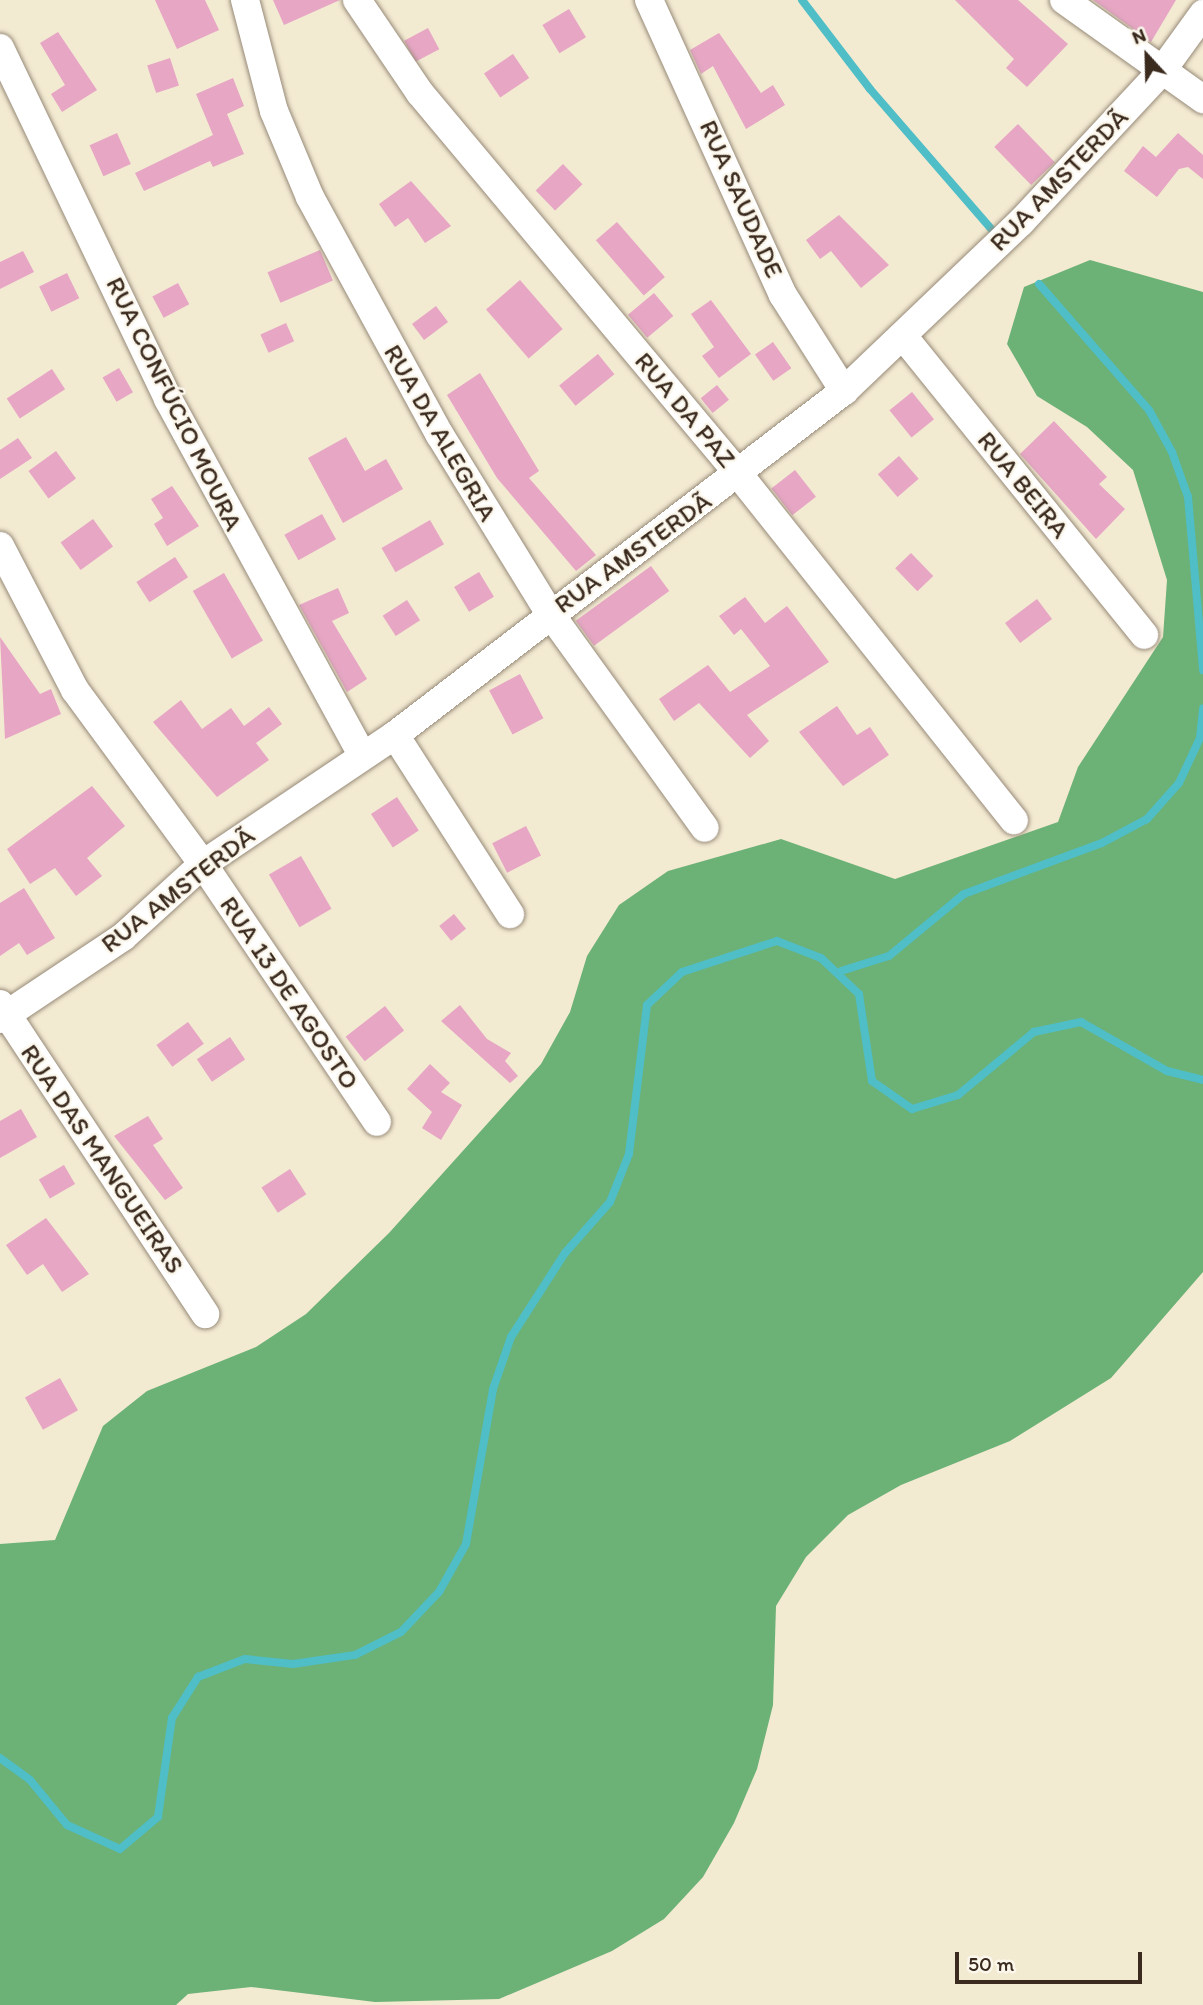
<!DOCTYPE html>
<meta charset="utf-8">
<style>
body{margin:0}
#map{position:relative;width:1203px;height:2005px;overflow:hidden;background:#f3ead2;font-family:Itim,sans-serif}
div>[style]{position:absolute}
.forest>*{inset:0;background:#6cb176}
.stream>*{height:8px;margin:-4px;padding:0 4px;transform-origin:4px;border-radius:4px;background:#50bec6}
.building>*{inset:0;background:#e6a6c4;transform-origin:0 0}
.roads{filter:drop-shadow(0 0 2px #978a78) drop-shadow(0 0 2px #978a78)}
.street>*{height:28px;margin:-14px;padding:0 14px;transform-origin:14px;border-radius:14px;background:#fff}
span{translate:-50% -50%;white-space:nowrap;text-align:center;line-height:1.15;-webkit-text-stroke:5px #fbf7ec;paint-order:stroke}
.street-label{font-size:26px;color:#3b2a1e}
.north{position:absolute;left:1112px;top:21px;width:70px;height:70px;-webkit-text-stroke:5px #fbf7ec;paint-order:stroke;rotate:338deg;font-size:19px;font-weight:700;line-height:28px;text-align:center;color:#3b2a1e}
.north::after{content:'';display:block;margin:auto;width:24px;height:32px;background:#3b2a1e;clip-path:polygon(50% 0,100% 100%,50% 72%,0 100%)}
.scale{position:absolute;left:955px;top:1952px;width:187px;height:32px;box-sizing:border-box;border:4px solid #3b2a1e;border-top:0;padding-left:9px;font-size:21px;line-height:24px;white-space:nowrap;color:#3b2a1e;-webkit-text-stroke:5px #fbf7ec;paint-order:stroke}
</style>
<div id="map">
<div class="forest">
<i style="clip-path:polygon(1090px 260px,1203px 292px,1203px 1272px,1111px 1378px,1010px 1441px,901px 1485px,848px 1515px,806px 1557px,776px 1606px,773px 1705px,757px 1769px,734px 1823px,703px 1877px,664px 1919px,612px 1951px,499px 1999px,375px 2002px,251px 1987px,188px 1994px,176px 2005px,0 2005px,0 1544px,55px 1540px,103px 1426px,147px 1391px,256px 1347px,306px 1314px,389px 1233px,541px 1064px,570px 1012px,587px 956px,619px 905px,668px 871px,781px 839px,895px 879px,1058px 822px,1078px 767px,1163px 637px,1167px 580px,1133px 470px,1087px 427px,1037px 396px,1007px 344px,1024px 287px)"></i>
</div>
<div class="stream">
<i style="left:802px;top:0;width:112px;rotate:52.6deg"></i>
<i style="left:870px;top:89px;width:196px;rotate:49.1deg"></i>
<i style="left:1039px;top:284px;width:167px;rotate:48.9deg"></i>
<i style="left:1149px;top:410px;width:48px;rotate:61.3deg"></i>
<i style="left:1172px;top:452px;width:48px;rotate:70.4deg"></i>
<i style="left:1188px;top:497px;width:174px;rotate:85deg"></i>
<i style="left:841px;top:971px;width:50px;rotate:-17.4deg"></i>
<i style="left:889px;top:956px;width:97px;rotate:-39.6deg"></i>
<i style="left:964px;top:894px;width:147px;rotate:-20.3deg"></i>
<i style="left:1102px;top:843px;width:51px;rotate:-28.1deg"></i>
<i style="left:1147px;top:819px;width:48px;rotate:-48.4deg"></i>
<i style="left:1179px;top:783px;width:50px;rotate:-65deg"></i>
<i style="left:1200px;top:738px;width:30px;rotate:-84deg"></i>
<i style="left:0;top:1758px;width:37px;rotate:36deg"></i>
<i style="left:30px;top:1780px;width:58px;rotate:50.6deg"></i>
<i style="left:67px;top:1825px;width:58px;rotate:24.4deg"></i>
<i style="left:120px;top:1849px;width:50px;rotate:-40.1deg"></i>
<i style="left:158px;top:1817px;width:100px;rotate:-82deg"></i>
<i style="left:172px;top:1718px;width:49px;rotate:-57.6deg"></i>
<i style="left:198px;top:1677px;width:50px;rotate:-21deg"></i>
<i style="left:245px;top:1659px;width:48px;rotate:5.9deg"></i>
<i style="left:293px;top:1664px;width:63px;rotate:-8.3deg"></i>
<i style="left:355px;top:1655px;width:51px;rotate:-26.6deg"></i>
<i style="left:401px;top:1632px;width:55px;rotate:-46.5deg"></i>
<i style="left:439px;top:1592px;width:55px;rotate:-60.6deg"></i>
<i style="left:466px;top:1544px;width:157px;rotate:-80.1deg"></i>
<i style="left:493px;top:1389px;width:55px;rotate:-70.9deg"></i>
<i style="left:511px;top:1337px;width:100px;rotate:-57.3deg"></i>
<i style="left:565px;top:1253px;width:68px;rotate:-48.6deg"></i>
<i style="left:610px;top:1202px;width:52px;rotate:-68.4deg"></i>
<i style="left:629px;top:1154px;width:150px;rotate:-83.1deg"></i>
<i style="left:647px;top:1005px;width:48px;rotate:-43.3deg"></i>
<i style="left:682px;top:972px;width:100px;rotate:-18.1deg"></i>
<i style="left:777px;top:941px;width:47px;rotate:21.1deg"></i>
<i style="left:821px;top:958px;width:52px;rotate:43.5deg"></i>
<i style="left:859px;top:994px;width:88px;rotate:81.5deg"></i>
<i style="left:872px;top:1081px;width:49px;rotate:35deg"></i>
<i style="left:912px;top:1109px;width:48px;rotate:-16.9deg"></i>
<i style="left:958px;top:1095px;width:99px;rotate:-39.7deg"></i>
<i style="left:1034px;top:1032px;width:48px;rotate:-12deg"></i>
<i style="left:1081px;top:1022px;width:99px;rotate:29.7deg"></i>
<i style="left:1167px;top:1071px;width:37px;rotate:14deg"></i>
</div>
<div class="building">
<i style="clip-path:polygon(155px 0,205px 0,219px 30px,177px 49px)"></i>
<i style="clip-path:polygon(273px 0,340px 0,284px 25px)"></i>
<i style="clip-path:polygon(955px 0,1018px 0,1068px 44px,1027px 87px,1006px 68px,1014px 59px)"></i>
<i style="clip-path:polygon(1093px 0,1176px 0,1151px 42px)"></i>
<i style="left:569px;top:9px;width:33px;height:31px;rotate:59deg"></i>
<i style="left:428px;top:28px;width:24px;height:27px;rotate:62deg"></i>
<i style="clip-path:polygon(58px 32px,97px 90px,62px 112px,51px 94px,65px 85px,40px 43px)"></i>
<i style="clip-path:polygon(719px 33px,761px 93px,773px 85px,785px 105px,746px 129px,713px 66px,701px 74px,690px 50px)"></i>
<i style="left:513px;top:54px;width:29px;height:35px;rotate:56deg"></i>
<i style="left:170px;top:58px;width:29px;height:24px;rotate:72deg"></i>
<i style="clip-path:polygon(233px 78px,244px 106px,227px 114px,244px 154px,213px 167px,210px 161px,144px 191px,135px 173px,213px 135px,196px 94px)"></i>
<i style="left:1018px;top:124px;width:53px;height:33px;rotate:46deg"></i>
<i style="left:117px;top:133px;width:34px;height:30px;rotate:66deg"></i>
<i style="clip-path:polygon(1178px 133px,1203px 155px,1203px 179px,1188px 167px,1179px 169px,1157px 197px,1124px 171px,1143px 146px,1156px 157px)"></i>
<i style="left:563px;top:164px;width:28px;height:38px;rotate:46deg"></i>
<i style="clip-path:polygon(411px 181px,451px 226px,425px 243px,408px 218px,395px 227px,379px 204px)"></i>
<i style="clip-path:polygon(839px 215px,889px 265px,861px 288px,831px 251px,820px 259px,806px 240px)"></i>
<i style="left:617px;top:222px;width:73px;height:28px;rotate:49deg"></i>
<i style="left:320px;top:250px;width:33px;height:57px;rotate:67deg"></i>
<i style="clip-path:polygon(23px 251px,34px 272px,0 289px,0 262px)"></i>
<i style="left:67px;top:273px;width:28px;height:31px;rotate:64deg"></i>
<i style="left:520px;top:280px;width:65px;height:45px;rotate:49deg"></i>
<i style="left:178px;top:283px;width:24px;height:29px;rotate:62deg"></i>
<i style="left:654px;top:293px;width:30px;height:34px;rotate:50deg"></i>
<i style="clip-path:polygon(711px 300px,751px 354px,719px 378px,702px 356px,714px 347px,691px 314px)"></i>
<i style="left:436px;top:306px;width:20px;height:30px;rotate:53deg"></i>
<i style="left:286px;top:323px;width:20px;height:28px;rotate:66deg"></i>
<i style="left:773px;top:342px;width:32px;height:22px;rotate:55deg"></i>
<i style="left:598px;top:354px;width:26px;height:50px;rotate:51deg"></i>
<i style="left:119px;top:368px;width:28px;height:19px;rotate:60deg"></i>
<i style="left:52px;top:369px;width:24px;height:54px;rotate:57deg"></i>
<i style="clip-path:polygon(480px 373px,539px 471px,529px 478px,596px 555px,576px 571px,497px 478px,447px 395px)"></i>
<i style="left:717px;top:385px;width:19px;height:21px;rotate:51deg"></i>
<i style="left:912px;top:392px;width:35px;height:29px;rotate:51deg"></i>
<i style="clip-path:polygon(1054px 421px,1107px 477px,1099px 484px,1125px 509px,1096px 539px,1020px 454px)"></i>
<i style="clip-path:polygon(346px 437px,365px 471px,386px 459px,403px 489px,343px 523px,308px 458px)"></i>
<i style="clip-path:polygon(18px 438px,32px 458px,0 479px,0 450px)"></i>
<i style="left:56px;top:451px;width:34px;height:34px;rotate:54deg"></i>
<i style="left:899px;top:456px;width:30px;height:28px;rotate:49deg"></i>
<i style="left:795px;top:470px;width:34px;height:30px;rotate:52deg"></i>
<i style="clip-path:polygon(172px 486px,199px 526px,167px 546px,154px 524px,163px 518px,151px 499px)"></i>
<i style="left:322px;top:514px;width:29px;height:43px;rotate:61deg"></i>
<i style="left:93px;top:519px;width:34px;height:40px;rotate:54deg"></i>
<i style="left:430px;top:520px;width:28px;height:56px;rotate:60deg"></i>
<i style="left:911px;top:553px;width:32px;height:22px;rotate:46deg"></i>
<i style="left:175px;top:557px;width:24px;height:46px;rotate:57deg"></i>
<i style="left:651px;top:566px;width:31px;height:93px;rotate:54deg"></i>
<i style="left:479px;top:572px;width:29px;height:29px;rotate:59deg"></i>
<i style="left:224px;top:573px;width:78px;height:36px;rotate:60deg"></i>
<i style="clip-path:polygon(338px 588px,349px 613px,332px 621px,367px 679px,347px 692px,299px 605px)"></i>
<i style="clip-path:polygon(745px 597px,765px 623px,787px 606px,829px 662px,747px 715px,769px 741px,750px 758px,699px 703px,674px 721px,659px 699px,708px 665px,730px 692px,770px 666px,741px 629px,734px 635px,719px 616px)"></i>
<i style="left:1037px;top:599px;width:25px;height:40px;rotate:53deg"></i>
<i style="left:407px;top:600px;width:24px;height:29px;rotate:57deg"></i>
<i style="clip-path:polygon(0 637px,40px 694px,51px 689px,61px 714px,5px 739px)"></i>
<i style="left:520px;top:674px;width:50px;height:35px;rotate:62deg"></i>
<i style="clip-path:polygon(181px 700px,202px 729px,231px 708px,244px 726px,269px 707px,282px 724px,256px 743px,269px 760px,217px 797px,153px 722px)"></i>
<i style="clip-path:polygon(837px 706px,857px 735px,870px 727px,889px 755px,843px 786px,799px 732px)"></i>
<i style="clip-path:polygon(92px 786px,125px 826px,87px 858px,102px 876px,76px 896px,55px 868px,30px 884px,7px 849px)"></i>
<i style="left:397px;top:797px;width:40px;height:31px;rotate:57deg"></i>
<i style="left:526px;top:826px;width:33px;height:38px;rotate:63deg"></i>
<i style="left:301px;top:856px;width:61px;height:37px;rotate:60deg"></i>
<i style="clip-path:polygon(24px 888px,55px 938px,27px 955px,19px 943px,0 956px,0 903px)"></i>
<i style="left:454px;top:914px;width:19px;height:19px;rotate:51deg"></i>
<i style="clip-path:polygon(460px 1005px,487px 1039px,511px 1053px,505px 1061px,518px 1076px,510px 1083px,441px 1021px)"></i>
<i style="left:385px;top:1006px;width:31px;height:50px;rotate:52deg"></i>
<i style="left:188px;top:1022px;width:27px;height:39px;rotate:54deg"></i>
<i style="left:230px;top:1037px;width:27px;height:40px;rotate:56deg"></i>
<i style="clip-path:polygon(430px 1064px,450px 1083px,441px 1092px,462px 1105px,441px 1140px,422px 1128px,432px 1112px,407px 1089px)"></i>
<i style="clip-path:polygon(21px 1109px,37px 1137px,0 1158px,0 1121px)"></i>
<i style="clip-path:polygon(148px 1116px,163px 1139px,153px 1145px,183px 1188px,165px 1200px,114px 1136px)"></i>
<i style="left:64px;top:1165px;width:22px;height:29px;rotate:60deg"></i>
<i style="left:290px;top:1169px;width:30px;height:34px;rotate:57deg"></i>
<i style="clip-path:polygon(46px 1218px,89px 1274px,62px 1292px,43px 1264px,27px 1275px,6px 1245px)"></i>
<i style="left:60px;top:1378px;width:37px;height:40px;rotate:61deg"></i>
</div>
<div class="roads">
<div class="street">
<i style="left:245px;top:0;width:115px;rotate:75.4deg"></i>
<i style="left:274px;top:111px;width:93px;rotate:67.3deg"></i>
<i style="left:310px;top:197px;width:271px;rotate:61.4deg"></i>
<i style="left:440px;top:435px;width:208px;rotate:58.4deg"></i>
<i style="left:549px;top:612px;width:266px;rotate:54.2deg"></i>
<i style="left:357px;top:0;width:112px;rotate:55.9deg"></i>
<i style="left:420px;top:93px;width:499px;rotate:50.1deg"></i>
<i style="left:740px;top:476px;width:440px;rotate:51.5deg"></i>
<i style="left:649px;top:0;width:324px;rotate:65.6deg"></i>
<i style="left:783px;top:295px;width:114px;rotate:57.6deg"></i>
<i style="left:1064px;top:0;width:171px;rotate:35.5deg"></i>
<i style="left:0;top:48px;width:389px;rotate:64.4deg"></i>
<i style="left:168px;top:399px;width:403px;rotate:61.4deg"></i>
<i style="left:903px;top:336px;width:384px;rotate:51.1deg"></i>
<i style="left:0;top:546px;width:162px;rotate:62.5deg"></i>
<i style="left:75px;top:690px;width:216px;rotate:53.7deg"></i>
<i style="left:203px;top:864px;width:311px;rotate:56deg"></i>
<i style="left:395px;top:735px;width:213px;rotate:57.3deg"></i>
<i style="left:0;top:1004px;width:372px;rotate:56.5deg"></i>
<i style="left:0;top:1019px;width:148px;rotate:-33.7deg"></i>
<i style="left:123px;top:937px;width:108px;rotate:-42.4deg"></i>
<i style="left:203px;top:864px;width:231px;rotate:-33.9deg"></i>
<i style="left:395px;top:735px;width:566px;rotate:-37.46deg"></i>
<i style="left:844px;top:391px;width:245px;rotate:-43.7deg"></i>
<i style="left:1021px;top:222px;width:205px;rotate:-47deg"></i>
<i style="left:1161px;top:72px;width:72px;rotate:-54.1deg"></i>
</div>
</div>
<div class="street-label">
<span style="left:1059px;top:180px;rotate:-46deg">RUA AMSTERDÃ</span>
<span style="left:741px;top:199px;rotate:66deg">RUA SAUDADE</span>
<span style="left:174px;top:404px;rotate:64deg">RUA CONFÚCIO MOURA</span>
<span style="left:685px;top:410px;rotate:50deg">RUA DA PAZ</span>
<span style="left:440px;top:433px;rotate:60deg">RUA DA ALEGRIA</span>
<span style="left:1023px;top:485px;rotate:51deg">RUA BEIRA</span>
<span style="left:633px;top:553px;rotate:-36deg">RUA AMSTERDÃ</span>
<span style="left:178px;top:890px;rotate:-38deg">RUA AMSTERDÃ</span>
<span style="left:289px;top:993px;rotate:56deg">RUA 13 DE AGOSTO</span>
<span style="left:102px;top:1159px;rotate:56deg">RUA DAS MANGUEIRAS</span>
</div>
<div class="north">N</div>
<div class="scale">50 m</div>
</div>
